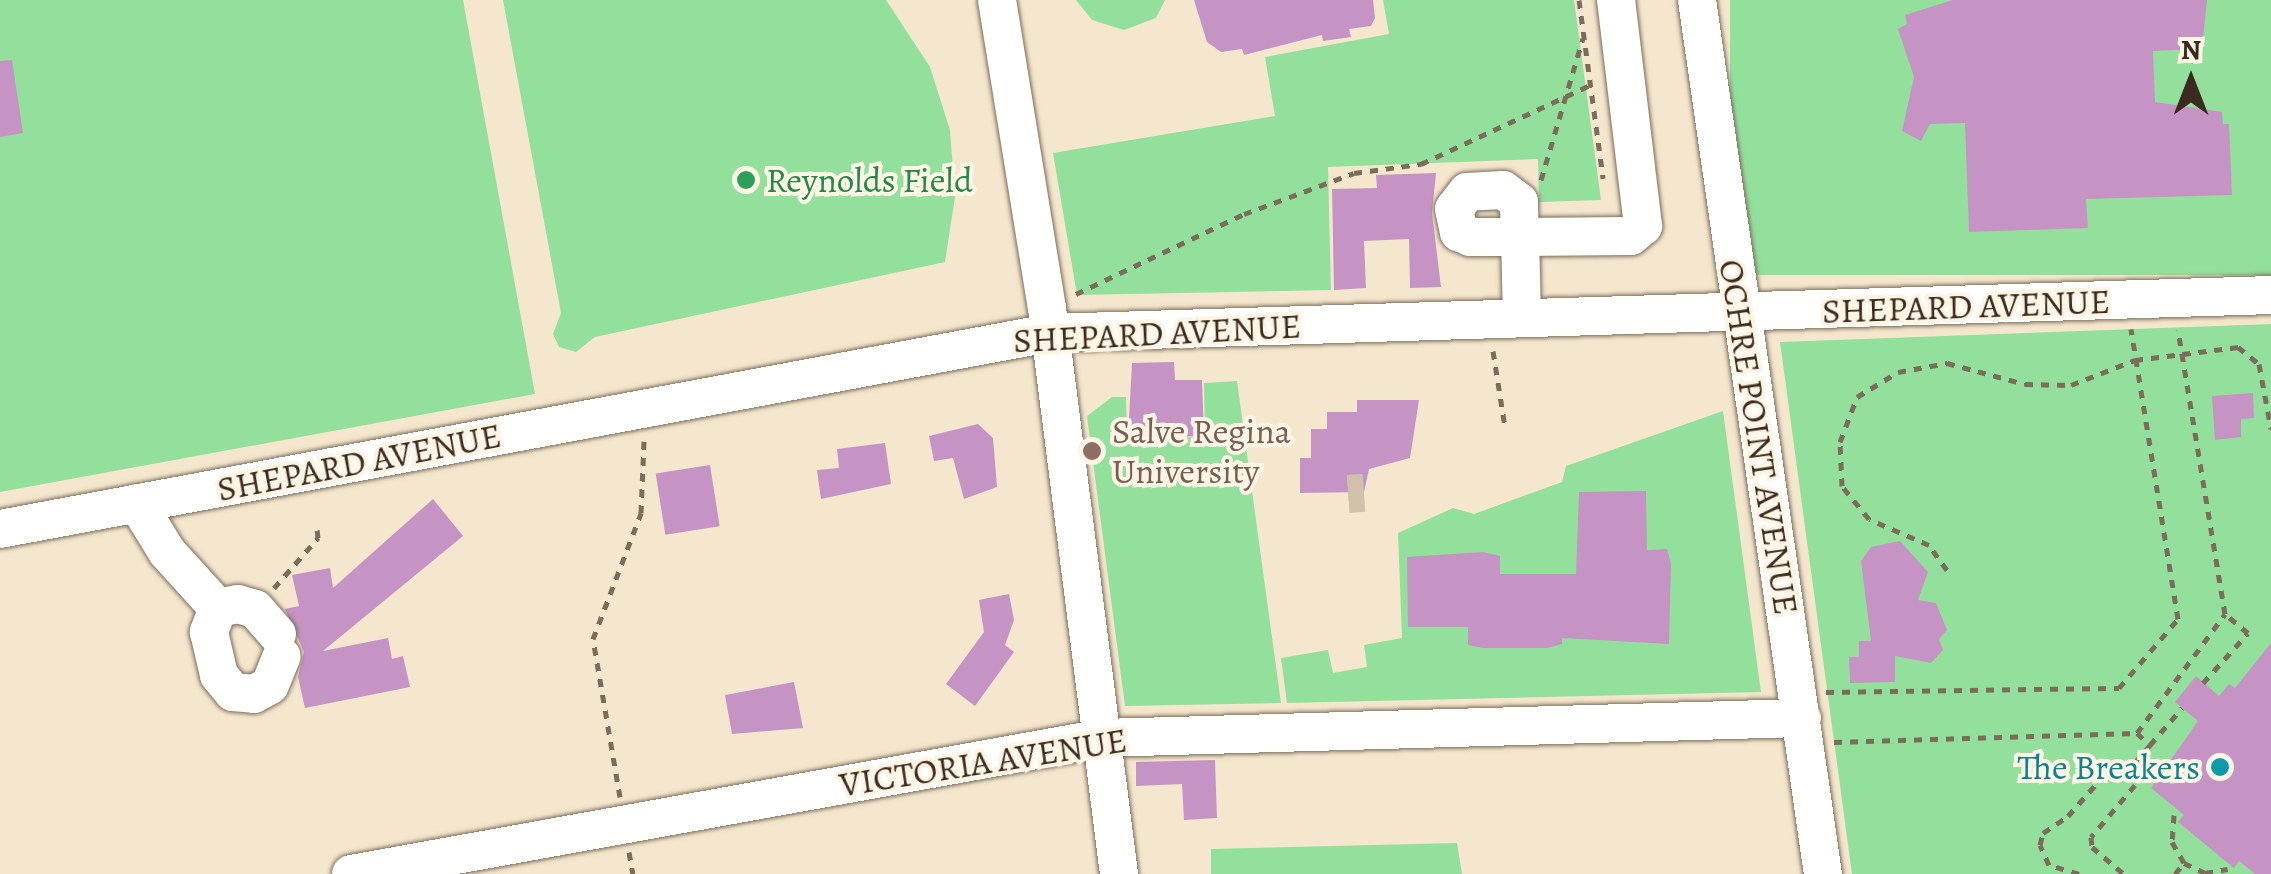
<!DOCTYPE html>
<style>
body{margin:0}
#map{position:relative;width:2271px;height:874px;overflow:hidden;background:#f5e7cd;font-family:Alegreya,serif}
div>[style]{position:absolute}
.green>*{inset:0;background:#93e09c;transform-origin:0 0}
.building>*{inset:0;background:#c594c5;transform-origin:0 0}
.minor-tunnel>*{height:38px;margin-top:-19px;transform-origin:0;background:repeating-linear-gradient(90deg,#d0c1aa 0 38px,transparent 0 57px)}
.path>*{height:5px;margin-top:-2.5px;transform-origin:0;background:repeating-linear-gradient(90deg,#7c6c5b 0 8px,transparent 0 16px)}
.roads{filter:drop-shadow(0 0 2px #7c6c5b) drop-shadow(0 0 2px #7c6c5b)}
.minor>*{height:38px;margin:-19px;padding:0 19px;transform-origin:19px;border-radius:19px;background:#fff}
.dots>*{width:28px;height:28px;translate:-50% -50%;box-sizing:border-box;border:5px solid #fcf5e5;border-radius:50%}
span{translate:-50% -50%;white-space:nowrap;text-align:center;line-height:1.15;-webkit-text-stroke:8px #fcf5e5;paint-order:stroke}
.leisure-label{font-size:35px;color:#27864d}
.left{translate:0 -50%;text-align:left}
.street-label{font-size:35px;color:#3b2a1e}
.education-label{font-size:35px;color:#785e54}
.culture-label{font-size:35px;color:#0d838f}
.right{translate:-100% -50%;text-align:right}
.north{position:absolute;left:2141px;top:30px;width:100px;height:100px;-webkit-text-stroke:8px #fcf5e5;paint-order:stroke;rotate:0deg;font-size:28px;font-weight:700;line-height:40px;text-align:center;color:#3b2a1e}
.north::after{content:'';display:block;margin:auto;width:35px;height:45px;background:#3b2a1e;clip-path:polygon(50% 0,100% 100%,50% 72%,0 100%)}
</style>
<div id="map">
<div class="green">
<i style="clip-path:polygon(0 0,463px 0,535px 394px,0 492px)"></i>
<i style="clip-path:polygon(503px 0,886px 0,930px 67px,950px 130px,955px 197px,945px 262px,595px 337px,576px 352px,559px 347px,553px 334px,561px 313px)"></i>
<i style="clip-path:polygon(1076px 0,1165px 0,1156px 18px,1124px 30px,1092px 20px)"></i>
<i style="clip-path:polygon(1383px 0,1574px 0,1601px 200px,1539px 202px,1538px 159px,1328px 167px,1331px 290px,1077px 295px,1053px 153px,1275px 116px,1265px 57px,1389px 34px)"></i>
<i style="left:1730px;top:0;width:541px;height:275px"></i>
<i style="clip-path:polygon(2271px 324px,2271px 874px,1852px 874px,1780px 342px)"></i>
<i style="clip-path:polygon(1237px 381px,1281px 703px,1125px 706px,1087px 416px,1112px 397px,1126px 397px,1127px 439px,1205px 437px,1204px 383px)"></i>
<i style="clip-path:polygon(1723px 411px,1761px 692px,1287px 703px,1281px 658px,1328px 650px,1333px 673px,1367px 667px,1364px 645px,1402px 638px,1398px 533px,1453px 508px,1474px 514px,1562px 482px,1566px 466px)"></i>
<i style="clip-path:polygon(1457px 843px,1462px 874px,1211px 874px,1211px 849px)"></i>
</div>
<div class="building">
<i style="clip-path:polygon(1194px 0,1373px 0,1375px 18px,1371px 26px,1349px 29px,1351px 37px,1323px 41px,1322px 35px,1244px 55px,1242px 49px,1221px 52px,1207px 42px)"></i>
<i style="clip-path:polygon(1953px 0,2207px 0,2202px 49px,2153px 51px,2155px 102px,2222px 112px,2223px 124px,2229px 124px,2232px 195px,2086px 199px,2088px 228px,1969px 232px,1965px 123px,1930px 124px,1921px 141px,1902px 131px,1914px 77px,1898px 29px,1907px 24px,1905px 15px)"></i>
<i style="clip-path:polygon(12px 60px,23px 133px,0 137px,0 61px)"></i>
<i style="clip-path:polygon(1436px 173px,1432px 213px,1441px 287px,1410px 288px,1409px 239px,1364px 241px,1366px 288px,1334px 290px,1332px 189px,1377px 188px,1376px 175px)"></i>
<i style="clip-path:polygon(1174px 362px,1175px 380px,1202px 380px,1204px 436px,1128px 438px,1132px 363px)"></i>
<i style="clip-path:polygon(2253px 393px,2254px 418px,2241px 419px,2241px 437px,2215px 440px,2212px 396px)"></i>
<i style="clip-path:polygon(1357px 400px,1419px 400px,1410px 458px,1369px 469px,1364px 492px,1300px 493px,1300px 458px,1311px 458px,1311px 429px,1327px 429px,1327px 412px,1357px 412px)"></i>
<i style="clip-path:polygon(978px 424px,993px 438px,997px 487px,964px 499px,953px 458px,934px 461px,929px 436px)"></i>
<i style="clip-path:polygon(885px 443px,891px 484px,821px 499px,817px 470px,839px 468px,837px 449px)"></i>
<i style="left:710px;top:465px;width:62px;height:55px;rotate:81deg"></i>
<i style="clip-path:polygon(1646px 491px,1647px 550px,1667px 549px,1671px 564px,1669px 644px,1562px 638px,1562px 644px,1548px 648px,1483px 648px,1468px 645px,1468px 627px,1408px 627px,1407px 557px,1483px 552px,1500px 556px,1500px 574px,1576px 574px,1579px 492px)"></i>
<i style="clip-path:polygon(433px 499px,463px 536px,323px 651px,388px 638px,392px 659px,403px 656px,410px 687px,305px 708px,298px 677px,304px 652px,285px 609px,299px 606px,292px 575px,330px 568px,333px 588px)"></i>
<i style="clip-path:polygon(1900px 541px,1928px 572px,1918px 600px,1936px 603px,1947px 630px,1939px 639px,1943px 650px,1931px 663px,1895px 656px,1895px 682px,1850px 683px,1849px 657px,1859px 657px,1859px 641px,1871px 641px,1861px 561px,1871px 547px)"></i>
<i style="clip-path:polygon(1009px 594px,1014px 620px,1005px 645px,1014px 652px,975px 706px,946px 684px,984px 632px,979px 600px)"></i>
<i style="clip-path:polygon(2271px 643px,2271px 874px,2255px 874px,2239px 861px,2234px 868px,2178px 822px,2184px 815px,2151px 788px,2198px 721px,2175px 702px,2196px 676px,2219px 696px,2229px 684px,2235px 688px)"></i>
<i style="clip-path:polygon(794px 682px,803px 728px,732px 734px,725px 695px)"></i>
<i style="clip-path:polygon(1215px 760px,1217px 818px,1184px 820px,1182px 784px,1136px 786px,1136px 762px)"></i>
</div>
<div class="minor-tunnel">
<i style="left:1348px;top:494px;width:16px;rotate:-4deg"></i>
</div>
<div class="path">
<i style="left:1579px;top:0;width:180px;rotate:82.3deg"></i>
<i style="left:1541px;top:180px;width:148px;rotate:-73.5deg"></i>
<i style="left:1076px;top:294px;width:186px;rotate:-25.5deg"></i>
<i style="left:1244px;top:214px;width:117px;rotate:-20.4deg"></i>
<i style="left:1354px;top:173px;width:68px;rotate:-7.7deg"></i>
<i style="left:1421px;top:164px;width:192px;rotate:-25deg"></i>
<i style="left:1493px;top:351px;width:77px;rotate:81deg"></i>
<i style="left:1947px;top:570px;width:31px;rotate:-126deg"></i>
<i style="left:1929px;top:545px;width:65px;rotate:-156.6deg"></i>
<i style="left:1869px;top:519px;width:43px;rotate:-129.3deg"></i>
<i style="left:1842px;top:486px;width:44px;rotate:-92.6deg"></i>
<i style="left:1840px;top:442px;width:48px;rotate:-69.3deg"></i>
<i style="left:1857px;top:397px;width:48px;rotate:-31.4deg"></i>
<i style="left:1898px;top:372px;width:50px;rotate:-10.4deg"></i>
<i style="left:1947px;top:363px;width:81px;rotate:15.1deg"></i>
<i style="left:2025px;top:384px;width:46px;rotate:1.2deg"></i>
<i style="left:2071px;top:385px;width:69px;rotate:-21.3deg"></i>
<i style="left:2135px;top:360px;width:104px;rotate:-7.2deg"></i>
<i style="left:2238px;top:347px;width:27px;rotate:39deg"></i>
<i style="left:2259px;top:364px;width:66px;rotate:79.5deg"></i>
<i style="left:274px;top:588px;width:67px;rotate:-48.7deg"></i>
<i style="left:318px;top:538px;width:9px;rotate:-96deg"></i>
<i style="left:2203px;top:683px;width:67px;rotate:-48deg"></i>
<i style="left:2248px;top:633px;width:30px;rotate:-140deg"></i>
<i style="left:1826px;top:692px;width:293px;rotate:-0.8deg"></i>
<i style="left:2119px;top:688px;width:91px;rotate:-49.5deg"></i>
<i style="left:2178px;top:619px;width:294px;rotate:-99.2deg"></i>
<i style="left:2137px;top:733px;width:18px;rotate:43deg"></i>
<i style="left:2150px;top:745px;width:49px;rotate:-49.1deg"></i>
<i style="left:1834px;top:742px;width:303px;rotate:-1.7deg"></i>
<i style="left:2137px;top:733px;width:148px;rotate:-53.5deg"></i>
<i style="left:2225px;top:614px;width:288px;rotate:-99.4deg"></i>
<i style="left:2124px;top:775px;width:15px;rotate:42deg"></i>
<i style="left:2135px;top:785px;width:68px;rotate:130.2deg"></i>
<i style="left:2091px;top:837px;width:10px;rotate:84deg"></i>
<i style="left:2092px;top:847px;width:42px;rotate:40.2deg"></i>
<i style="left:620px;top:797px;width:160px;rotate:-99.7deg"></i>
<i style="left:593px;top:639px;width:135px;rotate:-69.1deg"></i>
<i style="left:641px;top:513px;width:72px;rotate:-87.6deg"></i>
<i style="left:2174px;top:815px;width:27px;rotate:94deg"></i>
<i style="left:2172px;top:842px;width:24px;rotate:60deg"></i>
<i style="left:2184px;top:863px;width:23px;rotate:25deg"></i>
<i style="left:2205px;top:873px;width:23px;rotate:-10deg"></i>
<i style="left:629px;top:852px;width:22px;rotate:80deg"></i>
<i style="left:2079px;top:874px;width:31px;rotate:-163deg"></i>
<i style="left:2049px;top:865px;width:22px;rotate:-114deg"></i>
<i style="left:2040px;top:845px;width:12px;rotate:-76deg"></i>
<i style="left:2043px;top:833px;width:30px;rotate:-34deg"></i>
<i style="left:2068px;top:816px;width:68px;rotate:-48.6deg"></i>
<i style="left:2113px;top:765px;width:15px;rotate:42deg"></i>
<i style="left:2124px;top:775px;width:40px;rotate:-49deg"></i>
<i style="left:2175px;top:874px;width:14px;rotate:-51deg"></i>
</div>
<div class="roads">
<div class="minor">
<i style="left:997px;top:0;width:312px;rotate:80.8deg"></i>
<i style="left:1047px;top:308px;width:571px;rotate:82.75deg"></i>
<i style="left:1697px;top:0;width:883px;rotate:81.8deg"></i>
<i style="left:1522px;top:318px;width:81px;rotate:-91.4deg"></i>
<i style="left:1520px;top:237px;width:30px;rotate:-92deg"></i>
<i style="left:1519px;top:207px;width:5px;rotate:-90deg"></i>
<i style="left:1519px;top:202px;width:20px;rotate:-143deg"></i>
<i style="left:1503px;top:190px;width:36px;rotate:177deg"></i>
<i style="left:1467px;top:192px;width:21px;rotate:127deg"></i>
<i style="left:1454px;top:209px;width:24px;rotate:78deg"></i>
<i style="left:1459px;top:232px;width:12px;rotate:24deg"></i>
<i style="left:1470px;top:237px;width:50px"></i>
<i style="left:1520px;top:237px;width:111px;rotate:-0.5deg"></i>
<i style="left:1631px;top:236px;width:16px;rotate:-40deg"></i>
<i style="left:1643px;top:226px;width:228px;rotate:-96.8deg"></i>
<i style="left:137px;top:503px;width:57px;rotate:58.5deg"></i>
<i style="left:167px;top:552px;width:76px;rotate:47.7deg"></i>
<i style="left:0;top:529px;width:1067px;rotate:-10.58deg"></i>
<i style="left:1049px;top:333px;width:1223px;rotate:-1.78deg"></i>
<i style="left:277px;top:634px;width:33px;rotate:-131deg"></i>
<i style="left:255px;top:609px;width:18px;rotate:-164deg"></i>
<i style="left:238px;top:604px;width:20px;rotate:169deg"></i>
<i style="left:218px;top:608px;width:26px;rotate:111deg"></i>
<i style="left:209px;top:632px;width:44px;rotate:76.9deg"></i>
<i style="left:219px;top:675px;width:22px;rotate:51deg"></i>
<i style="left:233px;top:692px;width:21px;rotate:5deg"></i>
<i style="left:254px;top:694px;width:18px;rotate:-29deg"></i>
<i style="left:270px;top:685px;width:31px;rotate:-68deg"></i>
<i style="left:351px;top:874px;width:763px;rotate:-10.26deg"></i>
<i style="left:1102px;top:738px;width:700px;rotate:-1.64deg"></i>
</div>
</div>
<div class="dots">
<i style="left:746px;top:180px;background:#2e9e5b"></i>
<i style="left:1092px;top:451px;background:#8d6e63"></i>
<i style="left:2220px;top:767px;background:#0f9aa8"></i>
</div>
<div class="leisure-label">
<span class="left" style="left:766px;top:180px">Reynolds Field</span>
</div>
<div class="street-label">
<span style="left:1966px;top:306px;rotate:-2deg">SHEPARD AVENUE</span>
<span style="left:1157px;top:333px;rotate:-3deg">SHEPARD AVENUE</span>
<span style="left:1759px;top:437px;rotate:81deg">OCHRE POINT AVENUE</span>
<span style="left:359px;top:462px;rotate:-11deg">SHEPARD AVENUE</span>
<span style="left:983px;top:762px;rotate:-9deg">VICTORIA AVENUE</span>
</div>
<div class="education-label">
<span class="left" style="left:1112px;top:451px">Salve Regina<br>University</span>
</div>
<div class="culture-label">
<span class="right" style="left:2200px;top:767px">The Breakers</span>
</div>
<div class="north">N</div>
</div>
